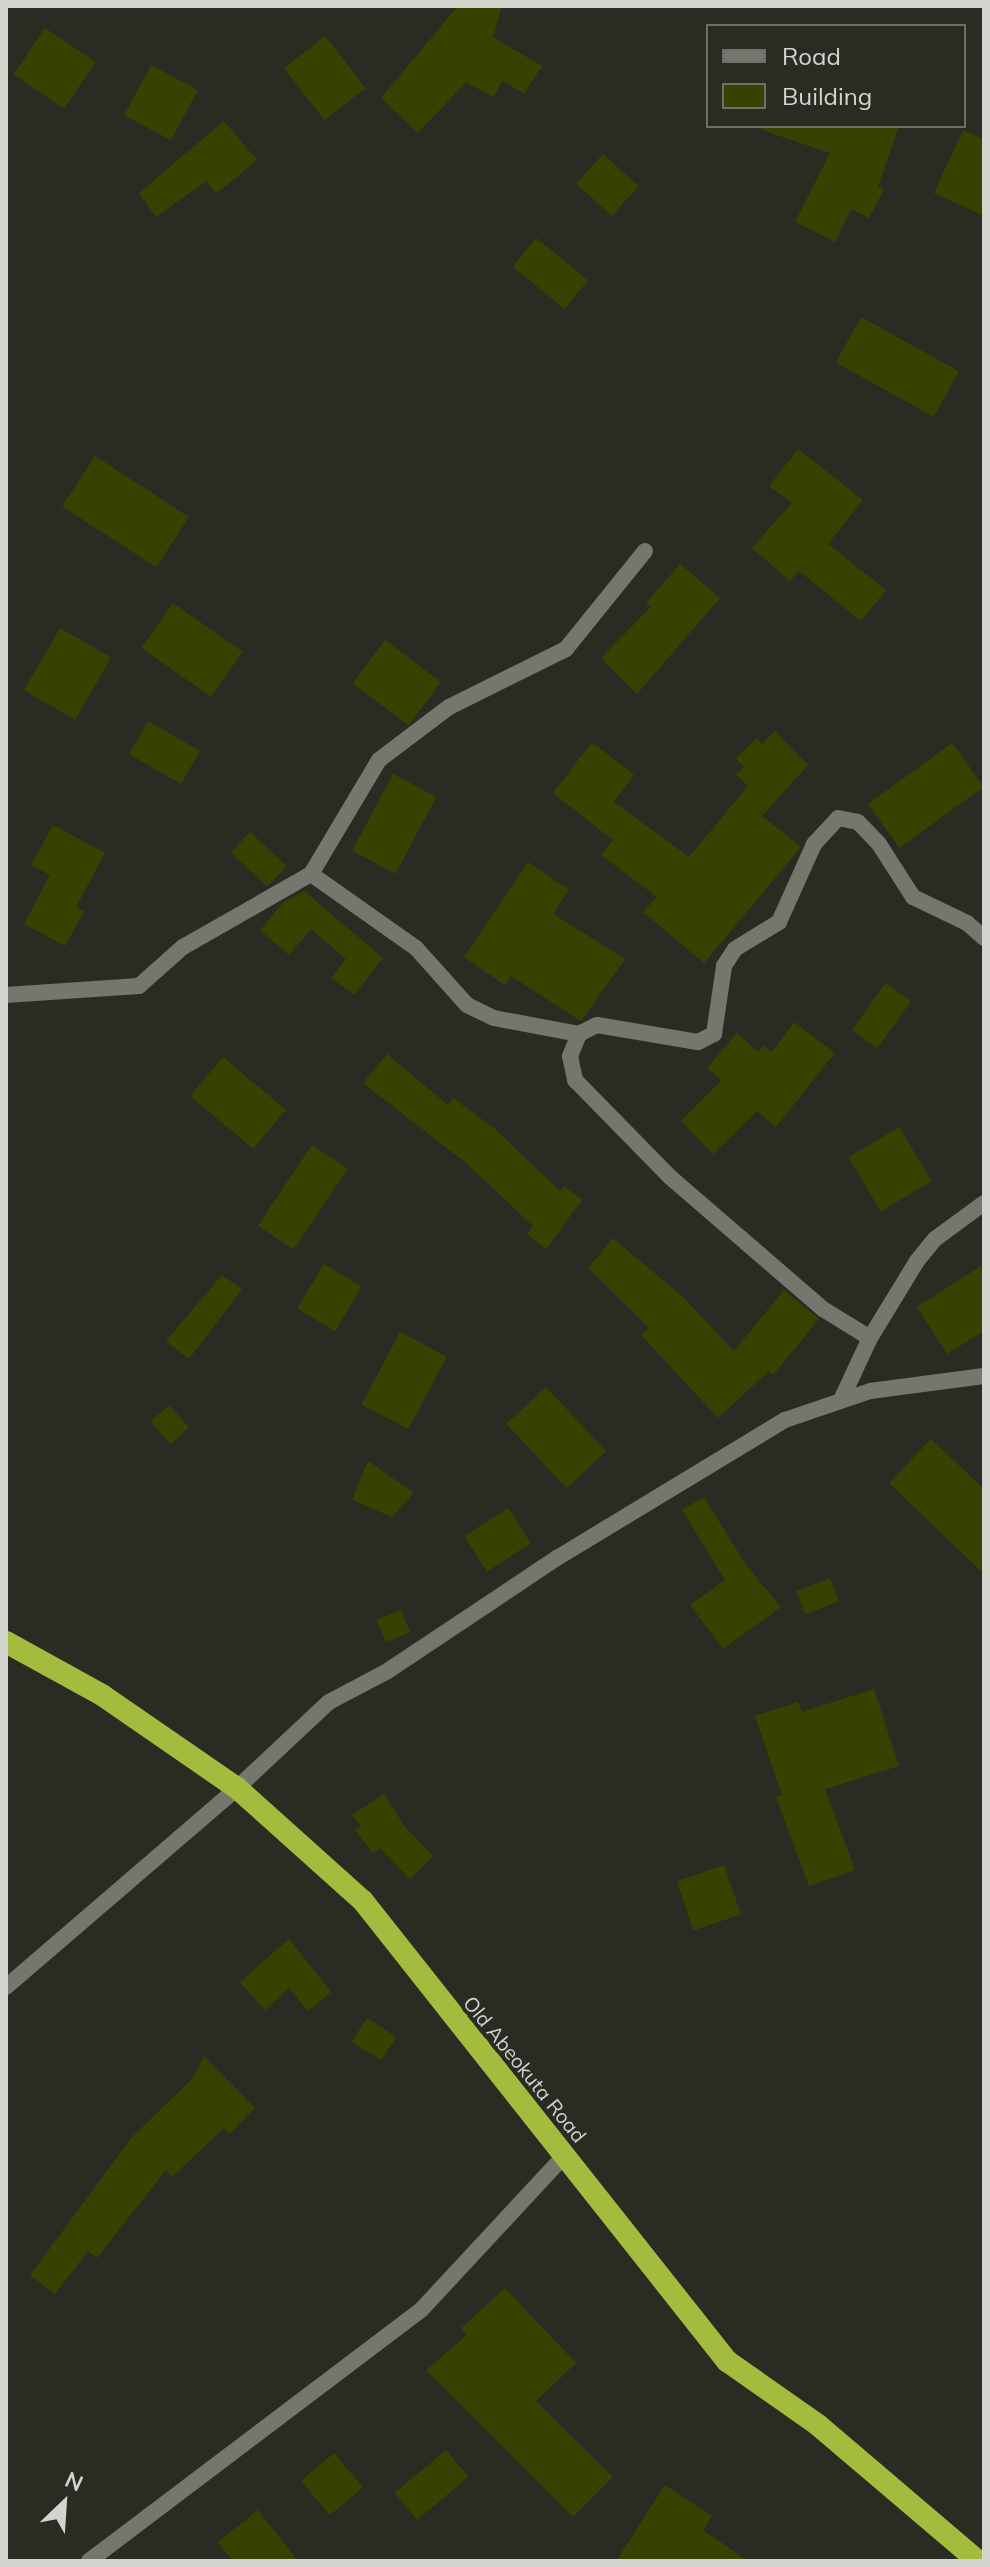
<!DOCTYPE html>
<style>
body{margin:0}
#map{position:relative;width:990px;height:2567px;overflow:hidden;background:#2a2c24;font-family:Mulish,sans-serif}
div>[style]{position:absolute}
.building>*{inset:0;background:#364200;transform-origin:0 0}
.minor>*{height:16px;margin:-8px;padding:0 8px;transform-origin:8px;border-radius:8px;background:#74776d}
.trunk>*{height:22px;margin:-11px;padding:0 11px;transform-origin:11px;border-radius:11px;background:#a3bc3e}
span{translate:-50% -50%;white-space:nowrap;text-align:center;line-height:1.15;-webkit-text-stroke:8px #2a2c24;paint-order:stroke}
.street-label{font-size:20px;color:#d2d4ce}
.frame{position:absolute;inset:0;border:8px solid #d2d4ce;pointer-events:none}
.legend{position:absolute;left:706px;top:24px;width:260px;height:104px;box-sizing:border-box;background:#2a2c24;border:2px solid #6d6f68;margin:0;padding:10px 14px;list-style:none;font-size:24px;color:#d2d4ce}
.legend li{display:flex;align-items:center;gap:16px;height:40px}
.legend b{width:40px;border:2px solid #6d6f68}
.north{position:absolute;left:24px;top:2463px;width:80px;height:80px;-webkit-text-stroke:6px #2a2c24;paint-order:stroke;rotate:25deg;font-size:22px;font-weight:700;line-height:32px;text-align:center;color:#d2d4ce}
.north::after{content:'';display:block;margin:auto;width:28px;height:36px;background:#d2d4ce;clip-path:polygon(50% 0,100% 100%,50% 72%,0 100%)}
</style>
<div id="map">
<div class="building">
<i style="clip-path:polygon(458px 6px,502px 6px,493px 37px,542px 66px,524px 94px,503px 81px,493px 97px,466px 82px,418px 133px,381px 98px)"></i>
<i style="left:45px;top:28px;width:61px;height:56px;rotate:34deg"></i>
<i style="left:325px;top:36px;width:66px;height:52px;rotate:52deg"></i>
<i style="left:151px;top:65px;width:53px;height:57px;rotate:28deg"></i>
<i style="clip-path:polygon(224px 121px,257px 160px,216px 194px,206px 181px,156px 217px,139px 193px)"></i>
<i style="clip-path:polygon(763px 126px,899px 126px,878px 186px,884px 189px,869px 218px,851px 209px,835px 242px,795px 222px,830px 153px,762px 130px)"></i>
<i style="clip-path:polygon(963px 130px,984px 139px,984px 216px,934px 193px)"></i>
<i style="left:603px;top:154px;width:48px;height:40px;rotate:42deg"></i>
<i style="left:536px;top:238px;width:67px;height:37px;rotate:39deg"></i>
<i style="left:861px;top:317px;width:112px;height:52px;rotate:29deg"></i>
<i style="clip-path:polygon(798px 449px,863px 500px,828px 544px,886px 590px,861px 621px,799px 571px,790px 581px,752px 548px,792px 503px,769px 486px)"></i>
<i style="left:95px;top:456px;width:112px;height:60px;rotate:33deg"></i>
<i style="clip-path:polygon(680px 564px,720px 598px,637px 694px,601px 658px,651px 607px,646px 603px)"></i>
<i style="left:173px;top:603px;width:85px;height:55px;rotate:35deg"></i>
<i style="left:60px;top:628px;width:59px;height:72px;rotate:30deg"></i>
<i style="left:385px;top:640px;width:70px;height:54px;rotate:37deg"></i>
<i style="left:148px;top:721px;width:60px;height:38px;rotate:30deg"></i>
<i style="clip-path:polygon(775px 731px,808px 765px,762px 816px,801px 847px,704px 963px,643px 912px,657px 897px,601px 855px,613px 840px,553px 793px,592px 742px,634px 775px,614px 802px,689px 857px,748px 786px,736px 774px,744px 767px,736px 758px,757px 738px,762px 744px)"></i>
<i style="left:952px;top:743px;width:54px;height:104px;rotate:54deg"></i>
<i style="left:393px;top:774px;width:49px;height:87px;rotate:28deg"></i>
<i style="clip-path:polygon(53px 825px,105px 853px,76px 907px,84px 911px,65px 946px,24px 924px,50px 875px,31px 865px)"></i>
<i style="left:250px;top:832px;width:50px;height:28px;rotate:43deg"></i>
<i style="clip-path:polygon(528px 862px,569px 890px,553px 914px,625px 959px,581px 1021px,511px 976px,505px 985px,464px 957px)"></i>
<i style="clip-path:polygon(304px 891px,383px 958px,354px 995px,331px 978px,346px 959px,311px 929px,289px 955px,260px 930px,283px 903px)"></i>
<i style="left:886px;top:983px;width:31px;height:58px;rotate:36deg"></i>
<i style="clip-path:polygon(794px 1022px,835px 1053px,776px 1127px,757px 1111px,713px 1154px,681px 1121px,722px 1080px,707px 1068px,737px 1033px,758px 1052px,763px 1046px,772px 1052px)"></i>
<i style="clip-path:polygon(387px 1054px,448px 1105px,453px 1098px,495px 1129px,560px 1191px,564px 1186px,582px 1200px,546px 1249px,527px 1234px,533px 1226px,466px 1163px,363px 1083px)"></i>
<i style="left:223px;top:1057px;width:82px;height:51px;rotate:40deg"></i>
<i style="left:899px;top:1127px;width:63px;height:59px;rotate:59deg"></i>
<i style="left:312px;top:1145px;width:43px;height:97px;rotate:34deg"></i>
<i style="clip-path:polygon(613px 1238px,683px 1297px,734px 1351px,784px 1290px,819px 1319px,773px 1375px,769px 1371px,718px 1418px,641px 1335px,649px 1328px,588px 1268px)"></i>
<i style="left:324px;top:1264px;width:44px;height:52px;rotate:31deg"></i>
<i style="clip-path:polygon(984px 1264px,984px 1331px,947px 1354px,917px 1307px)"></i>
<i style="clip-path:polygon(222px 1275px,242px 1289px,189px 1359px,166px 1341px)"></i>
<i style="left:400px;top:1332px;width:53px;height:82px;rotate:28deg"></i>
<i style="left:546px;top:1387px;width:88px;height:54px;rotate:47deg"></i>
<i style="left:169px;top:1405px;width:30px;height:25px;rotate:48deg"></i>
<i style="clip-path:polygon(931px 1439px,984px 1489px,984px 1574px,889px 1483px)"></i>
<i style="clip-path:polygon(368px 1461px,414px 1493px,392px 1517px,352px 1500px)"></i>
<i style="clip-path:polygon(704px 1497px,746px 1565px,781px 1607px,723px 1649px,690px 1605px,725px 1580px,682px 1510px)"></i>
<i style="left:508px;top:1508px;width:42px;height:52px;rotate:57deg"></i>
<i style="left:830px;top:1578px;width:25px;height:36px;rotate:69deg"></i>
<i style="left:401px;top:1610px;width:24px;height:26px;rotate:68deg"></i>
<i style="clip-path:polygon(874px 1689px,899px 1766px,825px 1789px,855px 1870px,809px 1886px,776px 1797px,782px 1795px,755px 1716px,798px 1702px,802px 1712px)"></i>
<i style="clip-path:polygon(384px 1794px,405px 1827px,433px 1856px,410px 1879px,380px 1848px,373px 1853px,355px 1830px,361px 1826px,352px 1815px)"></i>
<i style="left:724px;top:1865px;width:52px;height:50px;rotate:71deg"></i>
<i style="clip-path:polygon(289px 1939px,331px 1992px,308px 2011px,289px 1988px,265px 2010px,240px 1982px)"></i>
<i style="left:367px;top:2018px;width:35px;height:28px;rotate:33deg"></i>
<i style="clip-path:polygon(204px 2056px,255px 2108px,230px 2133px,224px 2128px,172px 2177px,166px 2170px,97px 2258px,88px 2251px,55px 2294px,30px 2275px,133px 2136px,192px 2079px)"></i>
<i style="clip-path:polygon(505px 2288px,576px 2363px,536px 2401px,613px 2477px,573px 2517px,426px 2370px,467px 2335px,461px 2328px)"></i>
<i style="left:446px;top:2450px;width:35px;height:67px;rotate:50deg"></i>
<i style="left:334px;top:2453px;width:45px;height:43px;rotate:50deg"></i>
<i style="clip-path:polygon(665px 2485px,712px 2516px,703px 2530px,748px 2561px,616px 2561px)"></i>
<i style="clip-path:polygon(258px 2510px,298px 2561px,233px 2561px,218px 2542px)"></i>
</div>
<div class="minor">
<i style="left:645px;top:551px;width:126px;rotate:128.9deg"></i>
<i style="left:566px;top:649px;width:131px;rotate:153.6deg"></i>
<i style="left:449px;top:707px;width:88px;rotate:142.9deg"></i>
<i style="left:379px;top:760px;width:133px;rotate:120.8deg"></i>
<i style="left:311px;top:874px;width:128px;rotate:35.2deg"></i>
<i style="left:416px;top:948px;width:76px;rotate:48.2deg"></i>
<i style="left:467px;top:1005px;width:30px;rotate:26deg"></i>
<i style="left:494px;top:1018px;width:86px;rotate:10.7deg"></i>
<i style="left:579px;top:1034px;width:20px;rotate:-27deg"></i>
<i style="left:597px;top:1025px;width:102px;rotate:9.6deg"></i>
<i style="left:698px;top:1042px;width:18px;rotate:-27deg"></i>
<i style="left:714px;top:1034px;width:69px;rotate:-81.6deg"></i>
<i style="left:724px;top:966px;width:20px;rotate:-57deg"></i>
<i style="left:735px;top:949px;width:52px;rotate:-31.5deg"></i>
<i style="left:779px;top:922px;width:85px;rotate:-65.8deg"></i>
<i style="left:814px;top:844px;width:35px;rotate:-47deg"></i>
<i style="left:838px;top:818px;width:20px;rotate:11deg"></i>
<i style="left:858px;top:822px;width:30px;rotate:46deg"></i>
<i style="left:879px;top:844px;width:63px;rotate:57.3deg"></i>
<i style="left:913px;top:897px;width:60px;rotate:25.7deg"></i>
<i style="left:967px;top:923px;width:23px;rotate:41deg"></i>
<i style="left:6px;top:995px;width:133px;rotate:-3.9deg"></i>
<i style="left:139px;top:986px;width:59px;rotate:-41.6deg"></i>
<i style="left:183px;top:947px;width:147px;rotate:-29.7deg"></i>
<i style="left:579px;top:1034px;width:24px;rotate:112deg"></i>
<i style="left:570px;top:1056px;width:25px;rotate:78deg"></i>
<i style="left:575px;top:1080px;width:136px;rotate:45.6deg"></i>
<i style="left:670px;top:1177px;width:202px;rotate:40.8deg"></i>
<i style="left:823px;top:1309px;width:55px;rotate:31.7deg"></i>
<i style="left:842px;top:1398px;width:66px;rotate:-65deg"></i>
<i style="left:870px;top:1338px;width:90px;rotate:-58.6deg"></i>
<i style="left:917px;top:1261px;width:28px;rotate:-51deg"></i>
<i style="left:935px;top:1239px;width:61px;rotate:-36.3deg"></i>
<i style="left:6px;top:1987px;width:305px;rotate:-40.7deg"></i>
<i style="left:237px;top:1788px;width:126px;rotate:-43.1deg"></i>
<i style="left:329px;top:1702px;width:64px;rotate:-27.8deg"></i>
<i style="left:386px;top:1672px;width:206px;rotate:-33.7deg"></i>
<i style="left:557px;top:1558px;width:267px;rotate:-31.2deg"></i>
<i style="left:785px;top:1420px;width:90px;rotate:-18.8deg"></i>
<i style="left:870px;top:1391px;width:115px;rotate:-7.5deg"></i>
<i style="left:89px;top:2561px;width:416px;rotate:-37.1deg"></i>
<i style="left:421px;top:2310px;width:210px;rotate:-47.1deg"></i>
</div>
<div class="trunk">
<i style="left:6px;top:1642px;width:110px;rotate:28.9deg"></i>
<i style="left:102px;top:1695px;width:164px;rotate:34.6deg"></i>
<i style="left:237px;top:1788px;width:169px;rotate:41.9deg"></i>
<i style="left:363px;top:1901px;width:587px;rotate:51.65deg"></i>
<i style="left:727px;top:2361px;width:111px;rotate:35.1deg"></i>
<i style="left:818px;top:2425px;width:210px;rotate:40.4deg"></i>
</div>
<div class="street-label">
<span style="left:525px;top:2069px;rotate:51deg">Old Abeokuta Road</span>
</div>
<div class="frame"></div>
<ul class="legend">
<li><b style="height:10px;background:#74776d"></b>Road</li>
<li><b style="height:22px;background:#364200"></b>Building</li>
</ul>
<div class="north">N</div>
</div>
